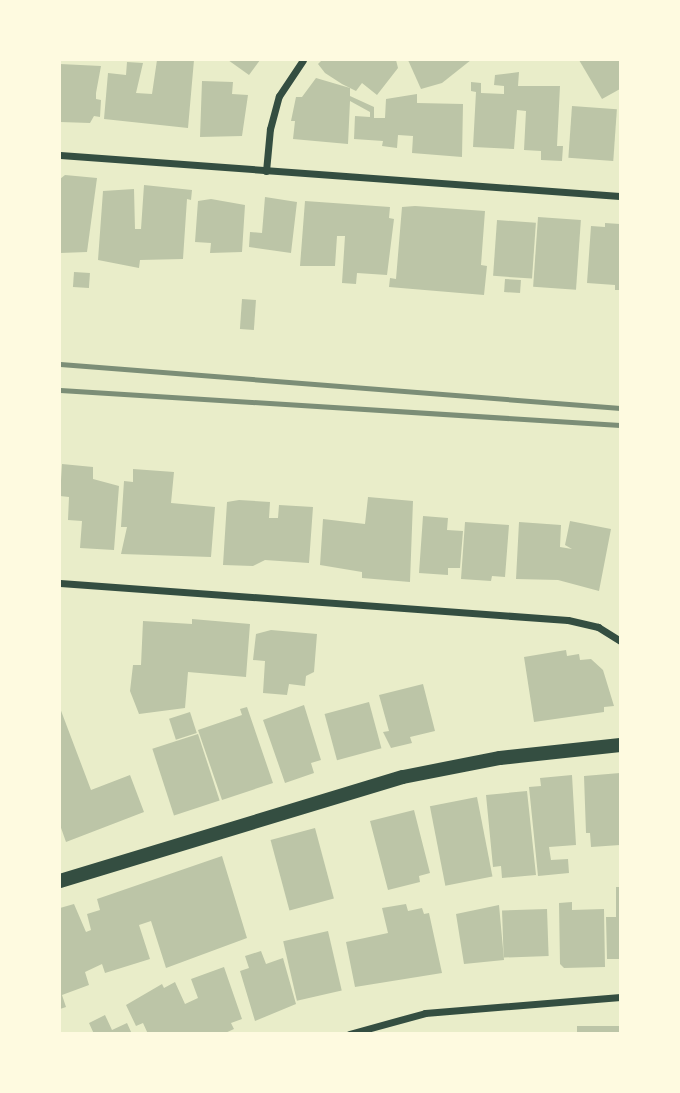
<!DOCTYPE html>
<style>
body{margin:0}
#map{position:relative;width:680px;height:1093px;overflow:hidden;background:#e9edc9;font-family:"PT Serif",serif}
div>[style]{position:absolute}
.building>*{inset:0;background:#bcc5a7;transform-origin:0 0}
.minor>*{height:7px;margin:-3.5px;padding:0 3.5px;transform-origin:3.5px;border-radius:3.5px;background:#344e41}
.secondary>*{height:14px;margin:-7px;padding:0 7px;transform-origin:7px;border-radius:7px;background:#344e41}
.rail>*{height:5px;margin:-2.5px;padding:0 2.5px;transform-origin:2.5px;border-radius:2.5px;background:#7c8e77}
span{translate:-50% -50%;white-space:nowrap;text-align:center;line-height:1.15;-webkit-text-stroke:5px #fefae0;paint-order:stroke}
.frame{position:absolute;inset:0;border:61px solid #fefae0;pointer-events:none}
</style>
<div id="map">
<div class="building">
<i style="clip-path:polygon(157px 60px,194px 60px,188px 128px,104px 119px,108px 73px,126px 75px,127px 62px,143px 63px,136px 93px,152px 94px)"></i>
<i style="clip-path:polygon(228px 60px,260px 60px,249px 75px)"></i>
<i style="clip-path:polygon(322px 60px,396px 60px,398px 68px,377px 95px,362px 83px,356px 91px,342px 84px,325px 73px,318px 64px)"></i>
<i style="clip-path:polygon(408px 60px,471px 60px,442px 83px,421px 89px)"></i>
<i style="clip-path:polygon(579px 60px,620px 60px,620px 89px,602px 99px)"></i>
<i style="clip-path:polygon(60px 64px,101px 66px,96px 93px,96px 99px,101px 100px,100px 117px,94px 116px,90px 123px,60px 122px)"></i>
<i style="clip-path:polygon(519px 72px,518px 86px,560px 86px,557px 146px,563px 146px,562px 161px,541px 160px,541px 151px,524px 150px,526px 111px,517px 110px,514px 149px,473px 147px,476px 92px,471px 91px,471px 82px,481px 83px,481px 93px,504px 94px,504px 86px,494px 85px,495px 75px)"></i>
<i style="clip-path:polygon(316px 78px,350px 88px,350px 96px,374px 107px,374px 118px,385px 118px,386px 99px,417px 94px,417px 103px,463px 104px,462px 157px,412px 153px,413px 136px,398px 135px,397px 148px,382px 146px,383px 141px,354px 139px,355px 116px,370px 117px,370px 112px,350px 101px,348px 144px,293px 139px,295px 121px,291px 121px,296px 97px,302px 97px)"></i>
<i style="clip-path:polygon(202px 81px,233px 82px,232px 94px,248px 95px,242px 136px,200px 137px)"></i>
<i style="left:572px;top:106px;width:45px;height:52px;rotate:4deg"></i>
<i style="clip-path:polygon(65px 175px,97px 178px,87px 252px,60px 253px,60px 179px)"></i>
<i style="clip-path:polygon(144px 185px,192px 190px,191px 200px,187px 199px,183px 259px,140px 260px,139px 268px,98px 260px,103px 191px,134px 189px,135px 229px,141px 229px)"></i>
<i style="clip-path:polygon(265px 197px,297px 202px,291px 253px,249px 247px,250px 232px,262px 233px)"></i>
<i style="clip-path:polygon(211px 199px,245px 205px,242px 252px,210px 253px,211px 243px,195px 242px,198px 201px)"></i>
<i style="clip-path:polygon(305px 201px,390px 207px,389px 218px,394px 219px,387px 275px,357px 273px,356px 284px,342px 283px,345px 236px,337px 236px,335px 266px,300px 266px)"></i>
<i style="clip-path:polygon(415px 206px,485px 211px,481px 265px,487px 266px,484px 295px,389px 287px,390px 278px,396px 279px,402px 207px)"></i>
<i style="left:538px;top:217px;width:43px;height:70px;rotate:4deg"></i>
<i style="left:497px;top:220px;width:39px;height:56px;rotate:4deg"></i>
<i style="clip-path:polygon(605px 223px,620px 224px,620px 290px,615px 290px,615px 285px,587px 283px,591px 226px,605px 227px)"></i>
<i style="left:74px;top:272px;width:16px;height:15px;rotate:4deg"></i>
<i style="left:505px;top:279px;width:16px;height:13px;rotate:4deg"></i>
<i style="left:242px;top:299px;width:14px;height:30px;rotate:4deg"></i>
<i style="clip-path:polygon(62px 464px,93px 467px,93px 479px,119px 486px,114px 550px,80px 548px,82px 521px,68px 520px,69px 497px,60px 496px)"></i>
<i style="clip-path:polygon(133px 469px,174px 472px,171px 503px,215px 507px,211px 557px,121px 554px,127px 527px,121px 527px,124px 481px,133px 482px)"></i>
<i style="clip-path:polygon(368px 497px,413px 501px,410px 582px,362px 578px,362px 572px,320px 565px,323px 519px,365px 524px)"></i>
<i style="clip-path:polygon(239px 500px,270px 502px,269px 518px,278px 518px,279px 505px,313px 507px,309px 563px,265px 560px,253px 566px,223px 565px,227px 502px)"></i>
<i style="clip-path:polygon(423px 516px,448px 518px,447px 530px,463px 531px,460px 568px,448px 568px,448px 575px,419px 573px)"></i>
<i style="clip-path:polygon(570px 521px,611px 529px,599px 591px,558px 580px,516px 579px,519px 522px,561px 525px,560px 547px,572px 549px,565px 545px)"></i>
<i style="clip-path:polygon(465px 522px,509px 525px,505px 577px,492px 576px,491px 581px,461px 579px)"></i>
<i style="clip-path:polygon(192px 619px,250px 624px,246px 677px,188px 672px,185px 708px,139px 714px,130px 691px,133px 665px,141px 665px,143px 621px,192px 624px)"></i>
<i style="clip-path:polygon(271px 630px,317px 634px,314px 672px,306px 676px,305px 686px,289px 684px,287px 695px,263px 693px,265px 661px,253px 660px,256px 634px)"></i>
<i style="clip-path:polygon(566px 650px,567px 656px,579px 654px,580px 660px,591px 659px,603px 670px,614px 706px,604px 707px,604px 712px,534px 722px,524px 657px)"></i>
<i style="clip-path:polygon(423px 684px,435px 731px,410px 737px,412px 743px,391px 748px,383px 732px,389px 731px,379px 695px)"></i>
<i style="left:369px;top:702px;width:48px;height:46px;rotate:75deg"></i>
<i style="clip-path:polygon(304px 705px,321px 760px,311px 763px,314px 773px,285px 783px,263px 720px)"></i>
<i style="clip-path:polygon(247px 707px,273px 783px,222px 800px,198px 730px,242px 715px,240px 709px)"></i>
<i style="clip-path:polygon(60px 708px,91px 790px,130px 775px,144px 812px,66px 842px,60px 825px)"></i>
<i style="left:190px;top:712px;width:22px;height:22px;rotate:72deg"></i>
<i style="left:198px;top:734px;width:70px;height:48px;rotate:72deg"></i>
<i style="clip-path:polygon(620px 773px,620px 845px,591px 847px,590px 833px,586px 833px,584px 776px)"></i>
<i style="clip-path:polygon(572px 775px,576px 845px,549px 847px,551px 860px,568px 859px,569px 873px,538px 876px,529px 787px,541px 786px,540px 778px)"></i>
<i style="clip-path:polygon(527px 791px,536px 875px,502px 878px,501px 866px,493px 867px,486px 795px)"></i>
<i style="left:477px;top:797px;width:81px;height:48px;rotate:79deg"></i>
<i style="clip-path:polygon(414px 810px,430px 873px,419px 876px,420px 882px,388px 890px,370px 821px)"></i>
<i style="left:315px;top:828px;width:73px;height:46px;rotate:75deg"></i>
<i style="clip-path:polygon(222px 856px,247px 938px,166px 968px,151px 921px,139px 925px,150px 959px,105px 973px,102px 964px,85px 972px,89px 985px,62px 995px,66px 1007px,60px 1009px,60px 908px,74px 904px,86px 932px,91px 930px,87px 914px,100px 910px,97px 899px)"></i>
<i style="clip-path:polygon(616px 887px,620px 887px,620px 959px,607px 959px,606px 917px,616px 917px)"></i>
<i style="clip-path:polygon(572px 902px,572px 910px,604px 909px,605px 967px,564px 968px,560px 964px,559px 903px)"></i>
<i style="clip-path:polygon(406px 904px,408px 911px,422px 908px,424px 914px,429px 913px,442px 973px,355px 987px,346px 942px,388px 933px,382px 908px)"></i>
<i style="clip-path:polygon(499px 905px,504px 960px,464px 964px,456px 914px)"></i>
<i style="left:547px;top:909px;width:47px;height:45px;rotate:88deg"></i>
<i style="left:328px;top:931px;width:61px;height:46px;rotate:77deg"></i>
<i style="clip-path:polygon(261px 951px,266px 964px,283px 958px,296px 1004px,255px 1021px,240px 971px,249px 968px,245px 956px)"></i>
<i style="clip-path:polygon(224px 967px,242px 1019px,231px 1023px,234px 1029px,223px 1034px,148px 1034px,143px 1023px,136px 1026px,126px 1005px,162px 984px,164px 988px,175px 982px,185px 1004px,198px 998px,191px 979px)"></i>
<i style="clip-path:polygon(105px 1015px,112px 1030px,127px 1023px,132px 1034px,94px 1034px,89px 1023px)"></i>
<i style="left:577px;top:1026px;width:43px;height:8px"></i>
</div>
<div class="minor">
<i style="left:60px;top:155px;width:561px;rotate:4.19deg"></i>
<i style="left:266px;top:171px;width:42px;rotate:-84.6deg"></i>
<i style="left:270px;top:129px;width:34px;rotate:-75deg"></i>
<i style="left:279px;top:96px;width:43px;rotate:-56.3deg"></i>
<i style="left:60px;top:583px;width:509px;rotate:4.17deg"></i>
<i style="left:568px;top:620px;width:31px;rotate:13deg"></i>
<i style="left:598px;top:627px;width:26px;rotate:32deg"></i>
<i style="left:349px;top:1034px;width:79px;rotate:-15.4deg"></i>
<i style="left:425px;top:1013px;width:196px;rotate:-4.7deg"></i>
</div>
<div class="secondary">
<i style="left:60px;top:881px;width:358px;rotate:-16.9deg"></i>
<i style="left:403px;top:777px;width:99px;rotate:-11.1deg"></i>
<i style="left:500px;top:758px;width:121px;rotate:-6.2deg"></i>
</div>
<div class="rail">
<i style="left:60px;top:364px;width:562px;rotate:4.49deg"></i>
<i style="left:60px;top:390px;width:561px;rotate:3.58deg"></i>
</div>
<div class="frame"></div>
</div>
